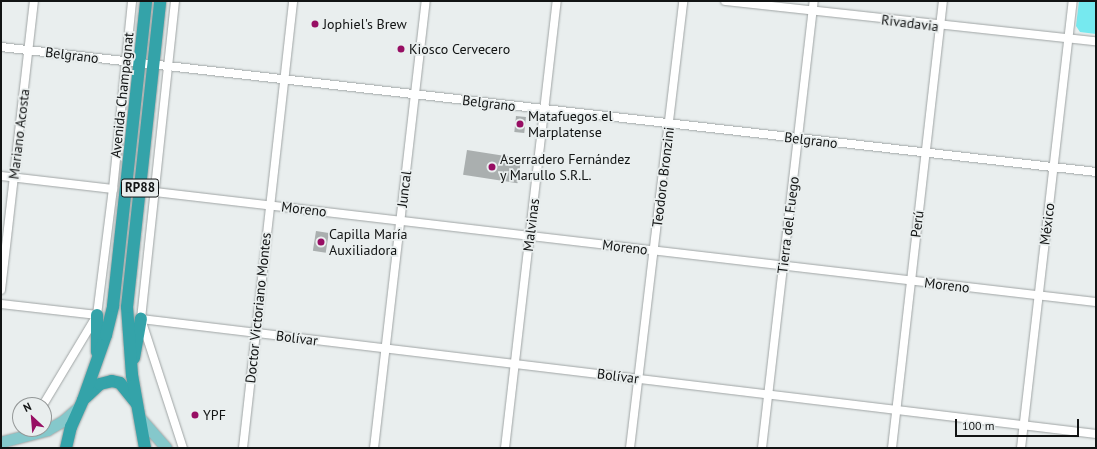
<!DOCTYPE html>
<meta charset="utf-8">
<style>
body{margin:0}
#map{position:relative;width:1097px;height:449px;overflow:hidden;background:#e9eeee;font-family:"PT Sans",sans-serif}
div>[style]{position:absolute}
.green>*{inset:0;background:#76e9ef}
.building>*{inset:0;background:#aaafaf;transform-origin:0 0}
.roads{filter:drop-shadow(0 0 1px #9fa4a4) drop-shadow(0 0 1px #9fa4a4)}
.minor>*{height:8px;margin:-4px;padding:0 4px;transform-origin:4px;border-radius:4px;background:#fff}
.major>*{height:11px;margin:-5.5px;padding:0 5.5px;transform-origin:5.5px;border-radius:5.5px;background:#85c8cb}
.highway>*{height:12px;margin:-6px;padding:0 6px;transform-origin:6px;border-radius:6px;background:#34a3a9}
.dots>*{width:11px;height:11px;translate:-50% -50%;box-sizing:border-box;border:2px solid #e9eeee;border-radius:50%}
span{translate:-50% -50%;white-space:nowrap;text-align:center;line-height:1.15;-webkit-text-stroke:3.5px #e9eeee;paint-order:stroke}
.shield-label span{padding:1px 3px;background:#e9eeee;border:1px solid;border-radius:3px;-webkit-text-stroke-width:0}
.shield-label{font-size:13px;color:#121414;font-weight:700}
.street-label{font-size:14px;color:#121414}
.poi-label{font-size:14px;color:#121414}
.left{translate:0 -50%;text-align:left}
.frame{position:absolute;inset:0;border:2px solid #121414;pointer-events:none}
.north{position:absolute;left:12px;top:397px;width:40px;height:40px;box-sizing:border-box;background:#e9eeee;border:1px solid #939797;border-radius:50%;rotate:334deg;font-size:11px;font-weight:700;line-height:16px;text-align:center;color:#121414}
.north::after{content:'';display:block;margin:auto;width:14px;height:18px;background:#970e63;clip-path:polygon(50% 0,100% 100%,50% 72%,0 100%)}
.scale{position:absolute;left:955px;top:419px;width:124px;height:18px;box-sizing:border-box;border:2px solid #121414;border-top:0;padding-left:5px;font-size:12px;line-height:14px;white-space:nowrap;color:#121414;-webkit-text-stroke:3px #e9eeee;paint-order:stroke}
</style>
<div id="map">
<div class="green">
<i style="clip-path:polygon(1079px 1px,1096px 1px,1096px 34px,1080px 32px,1076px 26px)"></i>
</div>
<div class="building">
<i style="left:516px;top:116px;width:10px;height:16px;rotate:6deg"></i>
<i style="left:467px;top:150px;width:55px;height:25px;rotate:9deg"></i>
<i style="left:316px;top:231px;width:13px;height:20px;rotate:9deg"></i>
</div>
<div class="roads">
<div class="minor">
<i style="left:175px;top:1px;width:320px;rotate:96.1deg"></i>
<i style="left:141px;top:319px;width:136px;rotate:72deg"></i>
<i style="left:725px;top:1px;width:373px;rotate:6.2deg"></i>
<i style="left:1px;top:47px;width:1102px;rotate:6.51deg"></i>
<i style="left:1px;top:176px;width:113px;rotate:6.6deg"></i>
<i style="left:155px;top:192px;width:947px;rotate:6.67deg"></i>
<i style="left:1px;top:290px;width:291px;rotate:-83.5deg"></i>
<i style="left:1px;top:304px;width:97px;rotate:6.5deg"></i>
<i style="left:141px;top:319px;width:962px;rotate:6.87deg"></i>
<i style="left:43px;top:405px;width:105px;rotate:-59deg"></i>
<i style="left:97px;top:315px;width:127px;rotate:-82.8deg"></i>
<i style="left:113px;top:189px;width:189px;rotate:-84.2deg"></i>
<i style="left:243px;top:448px;width:450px;rotate:-83.6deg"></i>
<i style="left:374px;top:448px;width:450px;rotate:-83.4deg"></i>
<i style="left:505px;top:448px;width:450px;rotate:-83.4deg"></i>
<i style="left:630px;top:448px;width:450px;rotate:-83.2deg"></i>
<i style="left:762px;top:448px;width:450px;rotate:-83.4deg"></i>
<i style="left:892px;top:448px;width:450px;rotate:-83.5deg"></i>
<i style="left:1021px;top:448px;width:450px;rotate:-83.4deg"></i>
</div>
<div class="major">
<i style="left:141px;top:419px;width:38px;rotate:49deg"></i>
<i style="left:1px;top:442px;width:48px;rotate:-14.6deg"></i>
<i style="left:47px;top:430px;width:20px;rotate:-30deg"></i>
<i style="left:64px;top:420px;width:21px;rotate:-41deg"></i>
</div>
<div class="highway">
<i style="left:97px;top:352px;width:37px;rotate:-90deg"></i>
<i style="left:134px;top:358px;width:40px;rotate:-80deg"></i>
<i style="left:86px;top:397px;width:19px;rotate:-43deg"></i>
<i style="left:100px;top:384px;width:12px;rotate:-14deg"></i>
<i style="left:112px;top:381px;width:8px;rotate:14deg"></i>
<i style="left:120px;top:383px;width:26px;rotate:51deg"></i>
<i style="left:66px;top:448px;width:22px;rotate:-77deg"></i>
<i style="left:71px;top:427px;width:30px;rotate:-66deg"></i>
<i style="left:83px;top:400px;width:69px;rotate:-70.5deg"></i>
<i style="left:106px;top:335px;width:30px;rotate:-76deg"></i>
<i style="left:113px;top:306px;width:307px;rotate:-83.8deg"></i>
<i style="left:145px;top:448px;width:74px;rotate:-100.1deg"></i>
<i style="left:132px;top:375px;width:68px;rotate:-94.2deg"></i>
<i style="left:127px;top:307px;width:308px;rotate:-83.8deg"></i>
</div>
</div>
<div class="dots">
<i style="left:315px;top:24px;background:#970e63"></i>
<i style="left:401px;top:49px;background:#970e63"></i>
<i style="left:520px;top:124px;background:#970e63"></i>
<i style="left:492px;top:167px;background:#970e63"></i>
<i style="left:321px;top:242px;background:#970e63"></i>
<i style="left:195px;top:415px;background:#970e63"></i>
</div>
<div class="shield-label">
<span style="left:140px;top:188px">RP88</span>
</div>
<div class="street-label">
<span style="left:910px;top:23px;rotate:7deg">Rivadavia</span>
<span style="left:72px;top:55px;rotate:7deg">Belgrano</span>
<span style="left:122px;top:95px;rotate:-84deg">Avenida Champagnat</span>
<span style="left:489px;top:103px;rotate:7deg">Belgrano</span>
<span style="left:19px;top:134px;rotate:-83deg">Mariano Acosta</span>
<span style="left:811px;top:140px;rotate:7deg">Belgrano</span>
<span style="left:663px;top:177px;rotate:-83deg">Teodoro Bronzini</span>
<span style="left:404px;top:189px;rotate:-83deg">Juncal</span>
<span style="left:304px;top:209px;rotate:7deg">Moreno</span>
<span style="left:917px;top:224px;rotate:-83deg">Perú</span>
<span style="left:1047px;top:224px;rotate:-83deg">México</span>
<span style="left:531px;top:225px;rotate:-83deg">Malvinas</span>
<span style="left:788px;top:225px;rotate:-83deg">Tierra del Fuego</span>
<span style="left:625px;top:247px;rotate:7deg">Moreno</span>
<span style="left:947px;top:285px;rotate:7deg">Moreno</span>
<span style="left:258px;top:308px;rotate:-84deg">Doctor Victoriano Montes</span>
<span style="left:297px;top:338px;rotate:7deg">Bolívar</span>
<span style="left:618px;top:376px;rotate:7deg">Bolívar</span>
</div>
<div class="poi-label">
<span class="left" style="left:323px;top:24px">Jophiel's Brew</span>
<span class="left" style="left:409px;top:49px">Kiosco Cervecero</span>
<span class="left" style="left:528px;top:124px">Matafuegos el<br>Marplatense</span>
<span class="left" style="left:500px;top:167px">Aserradero Fernández<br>y Marullo S.R.L.</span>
<span class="left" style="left:329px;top:242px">Capilla María<br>Auxiliadora</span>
<span class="left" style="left:203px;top:415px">YPF</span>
</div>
<div class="frame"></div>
<div class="north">N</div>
<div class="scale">100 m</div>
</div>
